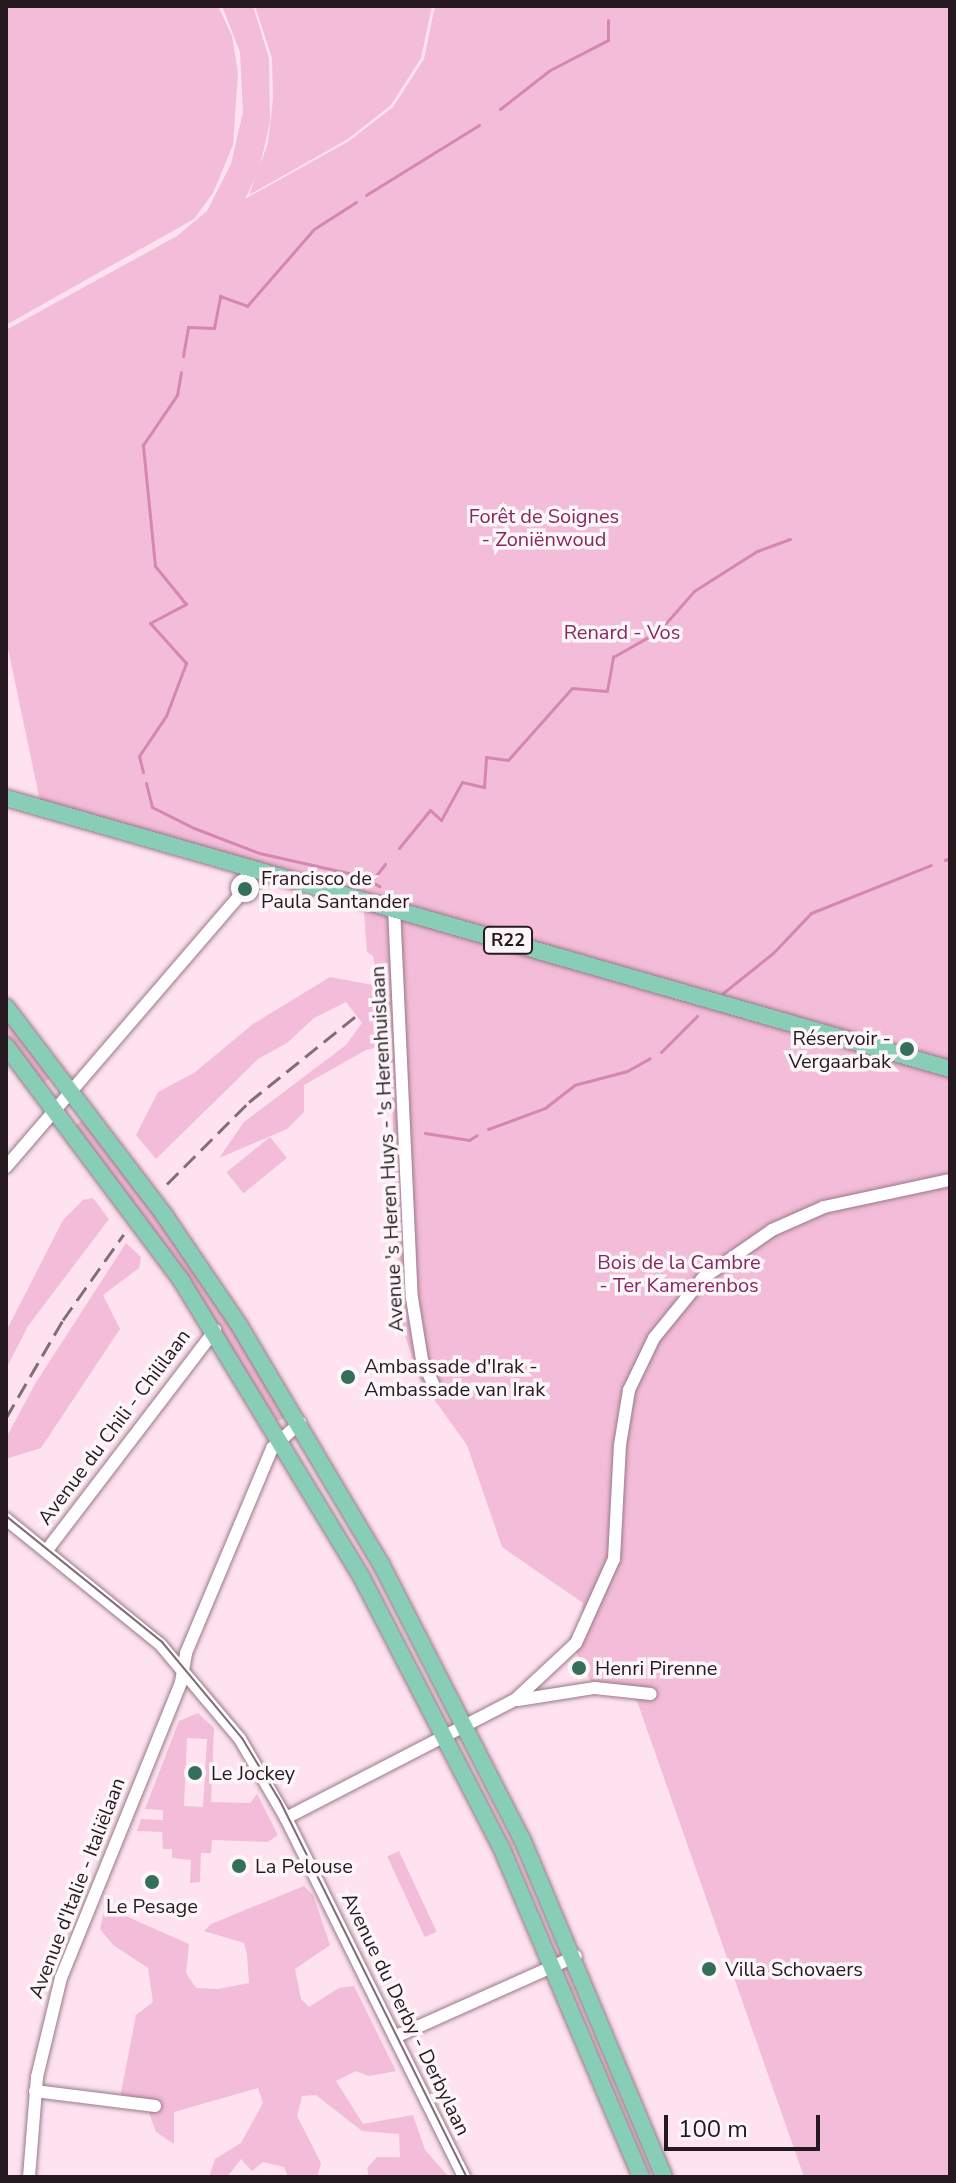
<!DOCTYPE html>
<meta charset="utf-8">
<style>
body{margin:0}
#map{position:relative;width:956px;height:2183px;overflow:hidden;background:#fee2ef;font-family:"Nunito Sans",sans-serif}
div>[style]{position:absolute}
.green>*{inset:0;background:#f3bcd8;transform-origin:0 0}
.stream>*{height:3px;margin:-1.5px;padding:0 1.5px;transform-origin:1.5px;border-radius:1.5px;background:#d687b1}
.roads{filter:drop-shadow(0 0 2px #987989) drop-shadow(0 0 2px #987989)}
.minor>*{height:12px;margin:-6px;padding:0 6px;transform-origin:6px;border-radius:6px;background:#fff}
.minor>.ring{margin:-6px;padding:0;box-sizing:content-box;background:none;border:12px solid #fff;border-radius:50%}
.major>*{height:16px;margin:-8px;padding:0 8px;transform-origin:8px;border-radius:8px;background:#88ceb6}
.tram>*{height:2px;margin:-1px;padding:0 1px;transform-origin:1px;border-radius:1px;background:#806d76}
.rail>*{height:3px;margin-top:-1.5px;transform-origin:0;background:repeating-linear-gradient(90deg,#806d76 0 16px,transparent 0 24px)}
.dots>*{width:22px;height:22px;translate:-50% -50%;box-sizing:border-box;border:4px solid #fdf6f9;border-radius:50%}
span{translate:-50% -50%;white-space:nowrap;text-align:center;line-height:1.15;-webkit-text-stroke:7px #fdf6f9;paint-order:stroke}
.shield-label span{padding:2px 6px;background:#fdf6f9;border:2px solid;border-radius:6px;-webkit-text-stroke-width:0}
.shield-label{font-size:18px;color:#261a20;font-weight:700}
.park-label{font-size:20px;color:#862961}
.poi-label{font-size:20px;color:#261a20}
.left{translate:0 -50%;text-align:left}
.right{translate:-100% -50%;text-align:right}
.street-label{font-size:20px;color:#261a20}
.frame{position:absolute;inset:0;border:8px solid #261a20;pointer-events:none}
.scale{position:absolute;left:664px;top:2115px;width:156px;height:36px;box-sizing:border-box;border:4px solid #261a20;border-top:0;padding-left:10px;font-size:24px;line-height:28px;white-space:nowrap;color:#261a20;-webkit-text-stroke:6px #fdf6f9;paint-order:stroke}
</style>
<div id="map">
<div class="green">
<i style="clip-path:polygon(6px 6px,218px 6px,232px 36px,238px 73px,233px 145px,213px 193px,194px 219px,6px 325px)"></i>
<i style="clip-path:polygon(222px 6px,253px 6px,269px 58px,270px 122px,259px 170px,245px 199px,349px 141px,393px 107px,424px 59px,435px 6px,950px 6px,950px 2177px,804px 2177px,637px 1701px,591px 1682px,569px 1639px,581px 1621px,583px 1603px,502px 1547px,467px 1445px,420px 1380px,400px 1321px,390px 1044px,366px 1050px,304px 1085px,304px 1112px,287px 1129px,219px 1158px,244px 1122px,346px 1045px,362px 1023px,346px 1002px,314px 1018px,287px 1043px,258px 1059px,156px 1159px,136px 1135px,158px 1092px,194px 1073px,253px 1024px,330px 977px,373px 985px,377px 980px,373px 956px,367px 952px,363px 899px,41px 806px,6px 639px,6px 330px,177px 236px,207px 211px,231px 164px,243px 112px,240px 52px)"></i>
<i style="clip-path:polygon(255px 6px,432px 6px,421px 58px,391px 105px,348px 139px,249px 195px,268px 143px,273px 99px,272px 58px)"></i>
<i style="clip-path:polygon(6px 1017px,53px 1076px,42px 1084px,6px 1038px)"></i>
<i style="clip-path:polygon(86px 1117px,206px 1283px,288px 1417px,277px 1421px,225px 1338px,75px 1126px)"></i>
<i style="left:270px;top:1137px;width:27px;height:56px;rotate:51deg"></i>
<i style="clip-path:polygon(93px 1198px,109px 1219px,28px 1326px,6px 1369px,6px 1331px,16px 1312px,63px 1220px,83px 1200px)"></i>
<i style="clip-path:polygon(126px 1243px,141px 1257px,139px 1268px,103px 1295px,120px 1329px,41px 1448px,6px 1459px,6px 1438px,35px 1384px)"></i>
<i style="clip-path:polygon(evenodd,198px 1713px,214px 1728px,211px 1802px,250px 1803px,257px 1794px,278px 1835px,268px 1842px,212px 1840px,211px 1853px,201px 1853px,200px 1882px,190px 1883px,191px 1860px,172px 1858px,172px 1849px,163px 1849px,162px 1832px,137px 1831px,141px 1819px,163px 1820px,163px 1810px,145px 1809px,179px 1721px,198px 1713px,187px 1738px,207px 1739px,203px 1807px,184px 1806px,187px 1738px)"></i>
<i style="left:399px;top:1851px;width:89px;height:13px;rotate:65deg"></i>
<i style="clip-path:polygon(304px 1886px,313px 1895px,330px 1945px,295px 1969px,301px 1999px,309px 2007px,339px 1988px,354px 1986px,396px 2071px,369px 2076px,356px 2071px,336px 2081px,363px 2124px,413px 2115px,425px 2150px,449px 2177px,369px 2177px,367px 2168px,377px 2157px,400px 2157px,399px 2134px,362px 2131px,316px 2095px,302px 2096px,297px 2116px,321px 2163px,317px 2177px,288px 2177px,284px 2167px,263px 2162px,252px 2171px,241px 2159px,227px 2177px,209px 2177px,215px 2159px,241px 2143px,263px 2103px,258px 2088px,174px 2112px,174px 2144px,156px 2132px,147px 2107px,120px 2098px,136px 2015px,153px 2002px,148px 1968px,113px 1945px,100px 1929px,104px 1912px,121px 1914px,189px 1944px,186px 1973px,196px 1988px,218px 1989px,249px 1983px,247px 1954px,244px 1943px,204px 1931px,211px 1924px)"></i>
</div>
<div class="stream">
<i style="left:500px;top:109px;width:63px;rotate:-38deg"></i>
<i style="left:550px;top:70px;width:65px;rotate:-27.3deg"></i>
<i style="left:608px;top:40px;width:20px;rotate:-90deg"></i>
<i style="left:366px;top:195px;width:133px;rotate:-31.8deg"></i>
<i style="left:183px;top:356px;width:29px;rotate:-80deg"></i>
<i style="left:188px;top:327px;width:26px;rotate:2deg"></i>
<i style="left:214px;top:328px;width:33px;rotate:-79deg"></i>
<i style="left:220px;top:296px;width:29px;rotate:20deg"></i>
<i style="left:247px;top:306px;width:102px;rotate:-49deg"></i>
<i style="left:314px;top:229px;width:50px;rotate:-32.7deg"></i>
<i style="left:143px;top:772px;width:16px;rotate:-104deg"></i>
<i style="left:139px;top:756px;width:48px;rotate:-56deg"></i>
<i style="left:166px;top:716px;width:57px;rotate:-69.3deg"></i>
<i style="left:186px;top:663px;width:54px;rotate:-132deg"></i>
<i style="left:150px;top:623px;width:41px;rotate:-27.8deg"></i>
<i style="left:186px;top:604px;width:49px;rotate:-129.2deg"></i>
<i style="left:155px;top:566px;width:122px;rotate:-95.7deg"></i>
<i style="left:143px;top:445px;width:60px;rotate:-55.8deg"></i>
<i style="left:177px;top:395px;width:23px;rotate:-80deg"></i>
<i style="left:146px;top:783px;width:25px;rotate:76deg"></i>
<i style="left:152px;top:807px;width:47px;rotate:26.6deg"></i>
<i style="left:194px;top:828px;width:70px;rotate:21deg"></i>
<i style="left:259px;top:853px;width:105px;rotate:12.7deg"></i>
<i style="left:361px;top:876px;width:21px;rotate:29deg"></i>
<i style="left:399px;top:848px;width:49px;rotate:-50.8deg"></i>
<i style="left:430px;top:810px;width:15px;rotate:42deg"></i>
<i style="left:441px;top:820px;width:43px;rotate:-61.1deg"></i>
<i style="left:462px;top:782px;width:23px;rotate:13deg"></i>
<i style="left:484px;top:787px;width:30px;rotate:-86deg"></i>
<i style="left:486px;top:757px;width:22px;rotate:8deg"></i>
<i style="left:508px;top:760px;width:96px;rotate:-48.4deg"></i>
<i style="left:572px;top:688px;width:35px;rotate:5deg"></i>
<i style="left:607px;top:691px;width:35px;rotate:-80deg"></i>
<i style="left:613px;top:657px;width:53px;rotate:-29.5deg"></i>
<i style="left:659px;top:631px;width:53px;rotate:-48.8deg"></i>
<i style="left:694px;top:591px;width:75px;rotate:-32.4deg"></i>
<i style="left:757px;top:551px;width:35px;rotate:-20deg"></i>
<i style="left:945px;top:860px;width:5px;rotate:-22deg"></i>
<i style="left:371px;top:882px;width:23px;rotate:-52deg"></i>
<i style="left:723px;top:993px;width:64px;rotate:-38.7deg"></i>
<i style="left:773px;top:953px;width:55px;rotate:-46.5deg"></i>
<i style="left:811px;top:913px;width:129px;rotate:-21.8deg"></i>
<i style="left:661px;top:1052px;width:51px;rotate:-45deg"></i>
<i style="left:488px;top:1129px;width:61px;rotate:-20.2deg"></i>
<i style="left:545px;top:1108px;width:37px;rotate:-38deg"></i>
<i style="left:574px;top:1085px;width:55px;rotate:-14.8deg"></i>
<i style="left:627px;top:1071px;width:26px;rotate:-29deg"></i>
<i style="left:425px;top:1133px;width:45px;rotate:9deg"></i>
<i style="left:469px;top:1140px;width:9px;rotate:-32deg"></i>
</div>
<div class="roads">
<div class="minor">
<i class="ring" style="left:237px;top:880px;width:4px;height:4px"></i>
<i style="left:394px;top:907px;width:391px;rotate:87.4deg"></i>
<i style="left:412px;top:1298px;width:63px;rotate:80.8deg"></i>
<i style="left:422px;top:1360px;width:29px;rotate:65deg"></i>
<i style="left:6px;top:1167px;width:357px;rotate:-49.3deg"></i>
<i style="left:6px;top:1519px;width:198px;rotate:39.1deg"></i>
<i style="left:160px;top:1644px;width:124px;rotate:49.9deg"></i>
<i style="left:240px;top:1739px;width:91px;rotate:59.8deg"></i>
<i style="left:286px;top:1818px;width:401px;rotate:63.6deg"></i>
<i style="left:47px;top:1550px;width:277px;rotate:-52.6deg"></i>
<i style="left:518px;top:1700px;width:78px;rotate:-8.9deg"></i>
<i style="left:595px;top:1688px;width:56px;rotate:6.1deg"></i>
<i style="left:286px;top:1818px;width:258px;rotate:-27.3deg"></i>
<i style="left:515px;top:1700px;width:83px;rotate:-43.1deg"></i>
<i style="left:576px;top:1643px;width:92px;rotate:-65.7deg"></i>
<i style="left:614px;top:1559px;width:114px;rotate:-87deg"></i>
<i style="left:620px;top:1445px;width:56px;rotate:-80.7deg"></i>
<i style="left:629px;top:1390px;width:58px;rotate:-64.3deg"></i>
<i style="left:654px;top:1338px;width:77px;rotate:-50.8deg"></i>
<i style="left:703px;top:1278px;width:84px;rotate:-34.8deg"></i>
<i style="left:772px;top:1230px;width:57px;rotate:-23.9deg"></i>
<i style="left:824px;top:1207px;width:129px;rotate:-12.1deg"></i>
<i style="left:395px;top:2037px;width:198px;rotate:-24.1deg"></i>
<i style="left:35px;top:2091px;width:121px;rotate:7.1deg"></i>
<i style="left:29px;top:2177px;width:100px;rotate:-85.4deg"></i>
<i style="left:37px;top:2077px;width:102px;rotate:-76.4deg"></i>
<i style="left:61px;top:1978px;width:319px;rotate:-67.9deg"></i>
<i style="left:181px;top:1682px;width:29px;rotate:-80deg"></i>
<i style="left:186px;top:1653px;width:222px;rotate:-67.2deg"></i>
<i style="left:272px;top:1448px;width:38px;rotate:-42deg"></i>
</div>
<div class="major">
<i style="left:6px;top:798px;width:982px;rotate:16.02deg"></i>
<i style="left:6px;top:1007px;width:263px;rotate:52.7deg"></i>
<i style="left:165px;top:1216px;width:132px;rotate:55.8deg"></i>
<i style="left:239px;top:1325px;width:278px;rotate:59.3deg"></i>
<i style="left:381px;top:1564px;width:309px;rotate:62.9deg"></i>
<i style="left:522px;top:1839px;width:367px;rotate:67.2deg"></i>
<i style="left:6px;top:1046px;width:292px;rotate:53.2deg"></i>
<i style="left:181px;top:1280px;width:349px;rotate:58.7deg"></i>
<i style="left:362px;top:1578px;width:303px;rotate:62.7deg"></i>
<i style="left:501px;top:1847px;width:358px;rotate:67deg"></i>
</div>
</div>
<div class="tram">
<i style="left:6px;top:1516px;width:201px;rotate:38.9deg"></i>
<i style="left:162px;top:1642px;width:125px;rotate:50.2deg"></i>
<i style="left:242px;top:1738px;width:74px;rotate:58.9deg"></i>
<i style="left:280px;top:1801px;width:420px;rotate:63.6deg"></i>
</div>
<div class="rail">
<i style="left:167px;top:1184px;width:116px;rotate:-45deg"></i>
<i style="left:249px;top:1102px;width:137px;rotate:-38.8deg"></i>
<i style="left:6px;top:1418px;width:113px;rotate:-59.8deg"></i>
<i style="left:63px;top:1320px;width:105px;rotate:-54.7deg"></i>
</div>
<div class="dots">
<i style="left:245px;top:889px;background:#356f59"></i>
<i style="left:907px;top:1049px;background:#356f59"></i>
<i style="left:348px;top:1377px;background:#356f59"></i>
<i style="left:579px;top:1668px;background:#356f59"></i>
<i style="left:195px;top:1773px;background:#356f59"></i>
<i style="left:239px;top:1866px;background:#356f59"></i>
<i style="left:152px;top:1882px;background:#356f59"></i>
<i style="left:709px;top:1969px;background:#356f59"></i>
</div>
<div class="shield-label">
<span style="left:508px;top:940px">R22</span>
</div>
<div class="park-label">
<span style="left:544px;top:528px">Forêt de Soignes<br>- Zoniënwoud</span>
<span style="left:622px;top:632px">Renard - Vos</span>
<span style="left:679px;top:1274px">Bois de la Cambre<br>- Ter Kamerenbos</span>
</div>
<div class="poi-label">
<span class="left" style="left:261px;top:890px">Francisco de<br>Paula Santander</span>
<span class="right" style="left:891px;top:1050px">Réservoir -<br>Vergaarbak</span>
<span class="left" style="left:364px;top:1378px">Ambassade d'Irak -<br>Ambassade van Irak</span>
<span class="left" style="left:595px;top:1668px">Henri Pirenne</span>
<span class="left" style="left:211px;top:1773px">Le Jockey</span>
<span class="left" style="left:255px;top:1866px">La Pelouse</span>
<span style="left:152px;top:1906px">Le Pesage</span>
<span class="left" style="left:725px;top:1969px">Villa Schovaers</span>
</div>
<div class="street-label">
<span style="left:387px;top:1149px;rotate:-93deg">Avenue 's Heren Huys - 's Herenhuislaan</span>
<span style="left:114px;top:1427px;rotate:-53deg">Avenue du Chili - Chililaan</span>
<span style="left:77px;top:1888px;rotate:-69deg">Avenue d'Italie - Italiëlaan</span>
<span style="left:406px;top:2014px;rotate:64deg">Avenue du Derby - Derbylaan</span>
</div>
<div class="frame"></div>
<div class="scale">100 m</div>
</div>
